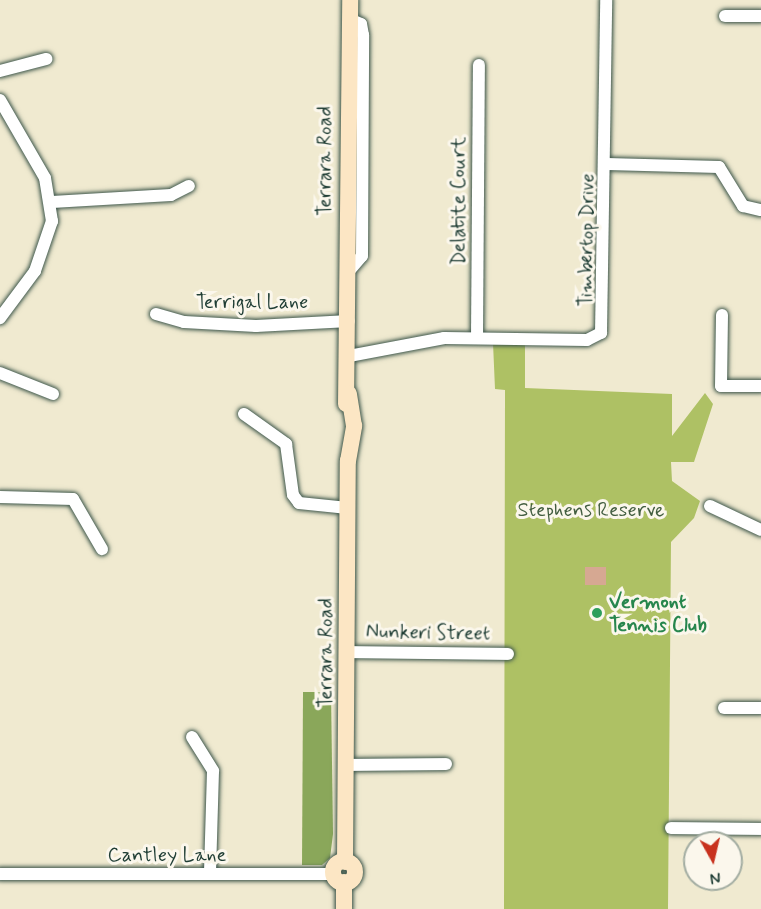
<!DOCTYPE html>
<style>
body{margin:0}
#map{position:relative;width:761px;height:909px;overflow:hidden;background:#f0ead0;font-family:Mynerve,sans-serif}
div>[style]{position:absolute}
.green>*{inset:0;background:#aec164}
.forest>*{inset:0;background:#8aa75a}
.building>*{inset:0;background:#d6a892;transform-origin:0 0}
.roads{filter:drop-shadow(0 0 2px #3e574b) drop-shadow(0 0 2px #3e574b)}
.street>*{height:12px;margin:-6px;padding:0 6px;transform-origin:6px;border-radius:6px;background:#fff}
.secondary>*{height:16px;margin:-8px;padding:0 8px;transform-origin:8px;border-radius:8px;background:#fce6c4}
.secondary>.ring{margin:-8px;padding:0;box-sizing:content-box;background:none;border:16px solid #fce6c4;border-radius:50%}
.dots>*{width:16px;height:16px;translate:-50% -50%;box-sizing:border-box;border:3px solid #fbf7ec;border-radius:50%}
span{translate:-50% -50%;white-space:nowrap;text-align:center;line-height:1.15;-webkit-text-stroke:6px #fbf7ec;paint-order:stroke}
.street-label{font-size:20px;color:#1f3d34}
.park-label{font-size:20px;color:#435e40}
.leisure-label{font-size:20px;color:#27864d;font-weight:700}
.left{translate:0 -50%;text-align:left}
.north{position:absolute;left:683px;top:831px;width:60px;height:60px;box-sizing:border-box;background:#fbf7ec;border:2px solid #a3ada2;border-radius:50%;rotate:172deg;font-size:16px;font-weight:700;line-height:24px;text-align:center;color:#1f3d34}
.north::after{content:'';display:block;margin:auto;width:21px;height:27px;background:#c8321e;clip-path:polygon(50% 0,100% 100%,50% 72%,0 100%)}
</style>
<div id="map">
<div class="green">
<i style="clip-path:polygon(493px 343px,525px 345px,525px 388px,672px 394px,672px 436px,705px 393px,713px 404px,694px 462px,671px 462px,672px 481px,700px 501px,694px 518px,671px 542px,668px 909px,504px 909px,505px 390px,495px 389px)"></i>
</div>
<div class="forest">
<i style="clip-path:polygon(303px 692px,331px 692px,333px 834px,330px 858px,322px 865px,302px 865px)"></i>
</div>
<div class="building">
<i style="left:585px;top:567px;width:21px;height:18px"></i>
</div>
<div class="roads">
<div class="street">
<i style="left:725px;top:16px;width:36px"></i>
<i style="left:0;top:71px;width:48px;rotate:-14.6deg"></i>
<i style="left:0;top:100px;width:90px;rotate:60deg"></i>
<i style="left:45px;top:178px;width:44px;rotate:80.8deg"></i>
<i style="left:52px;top:221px;width:53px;rotate:108.8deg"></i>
<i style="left:35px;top:271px;width:59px;rotate:126.7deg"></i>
<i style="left:607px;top:164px;width:112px;rotate:1.5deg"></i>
<i style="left:719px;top:167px;width:46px;rotate:58.4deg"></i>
<i style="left:743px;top:206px;width:18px;rotate:13deg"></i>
<i style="left:52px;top:202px;width:119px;rotate:-3.4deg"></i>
<i style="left:171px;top:195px;width:20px;rotate:-27deg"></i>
<i style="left:348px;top:272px;width:21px;rotate:-49deg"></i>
<i style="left:362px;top:256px;width:221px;rotate:-89.7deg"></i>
<i style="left:363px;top:35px;width:11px;rotate:-100deg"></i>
<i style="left:361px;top:24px;width:13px;rotate:-157deg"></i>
<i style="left:156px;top:314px;width:29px;rotate:16deg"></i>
<i style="left:184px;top:322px;width:72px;rotate:3.2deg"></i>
<i style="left:256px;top:326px;width:93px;rotate:-3.1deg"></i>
<i style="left:722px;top:315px;width:71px;rotate:90.8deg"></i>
<i style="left:721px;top:386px;width:40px"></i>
<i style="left:477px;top:337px;width:272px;rotate:-89.6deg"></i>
<i style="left:349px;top:356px;width:97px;rotate:-10.7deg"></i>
<i style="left:444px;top:338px;width:143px;rotate:0.8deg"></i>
<i style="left:587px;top:340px;width:16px;rotate:-27deg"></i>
<i style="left:601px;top:333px;width:333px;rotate:-89.1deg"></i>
<i style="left:0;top:373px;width:57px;rotate:21.6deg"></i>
<i style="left:244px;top:414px;width:52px;rotate:35.5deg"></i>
<i style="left:286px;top:444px;width:51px;rotate:82.2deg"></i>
<i style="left:293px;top:495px;width:10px;rotate:53deg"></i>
<i style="left:299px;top:503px;width:49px;rotate:5.8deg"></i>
<i style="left:0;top:497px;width:73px;rotate:1.6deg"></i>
<i style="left:73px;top:499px;width:58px;rotate:59.9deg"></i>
<i style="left:710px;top:506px;width:56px;rotate:25.2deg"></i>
<i style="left:347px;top:652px;width:161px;rotate:0.7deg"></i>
<i style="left:724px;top:708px;width:37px"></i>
<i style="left:192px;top:737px;width:40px;rotate:58deg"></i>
<i style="left:213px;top:771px;width:103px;rotate:91.7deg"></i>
<i style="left:347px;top:765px;width:99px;rotate:-0.6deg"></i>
<i style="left:671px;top:828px;width:90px;rotate:0.6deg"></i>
<i style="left:0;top:874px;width:334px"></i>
</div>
<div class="secondary">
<i style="left:346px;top:404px;width:404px;rotate:-89.4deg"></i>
<i class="ring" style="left:333px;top:861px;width:6px;height:6px"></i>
<i style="left:345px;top:862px;width:401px;rotate:-89.6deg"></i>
<i style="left:348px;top:461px;width:36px;rotate:-80deg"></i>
<i style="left:354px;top:426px;width:33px;rotate:-99deg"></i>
<i style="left:344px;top:909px;width:27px;rotate:-90deg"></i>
</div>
</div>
<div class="dots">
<i style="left:597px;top:613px;background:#2e9e5b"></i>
</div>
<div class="street-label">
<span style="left:325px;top:161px;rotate:-90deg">Terrara Road</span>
<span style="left:459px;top:201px;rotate:-90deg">Delatite Court</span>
<span style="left:587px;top:240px;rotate:-89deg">Timbertop Drive</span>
<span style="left:252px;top:302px">Terrigal Lane</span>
<span style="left:428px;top:633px;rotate:1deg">Nunkeri Street</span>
<span style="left:326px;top:653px;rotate:-90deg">Terrara Road</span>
<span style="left:167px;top:855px">Cantley Lane</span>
</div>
<div class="park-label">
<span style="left:591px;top:510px">Stephens Reserve</span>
</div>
<div class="leisure-label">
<span class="left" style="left:609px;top:614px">Vermont<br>Tennis Club</span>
</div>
<div class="north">N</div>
</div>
